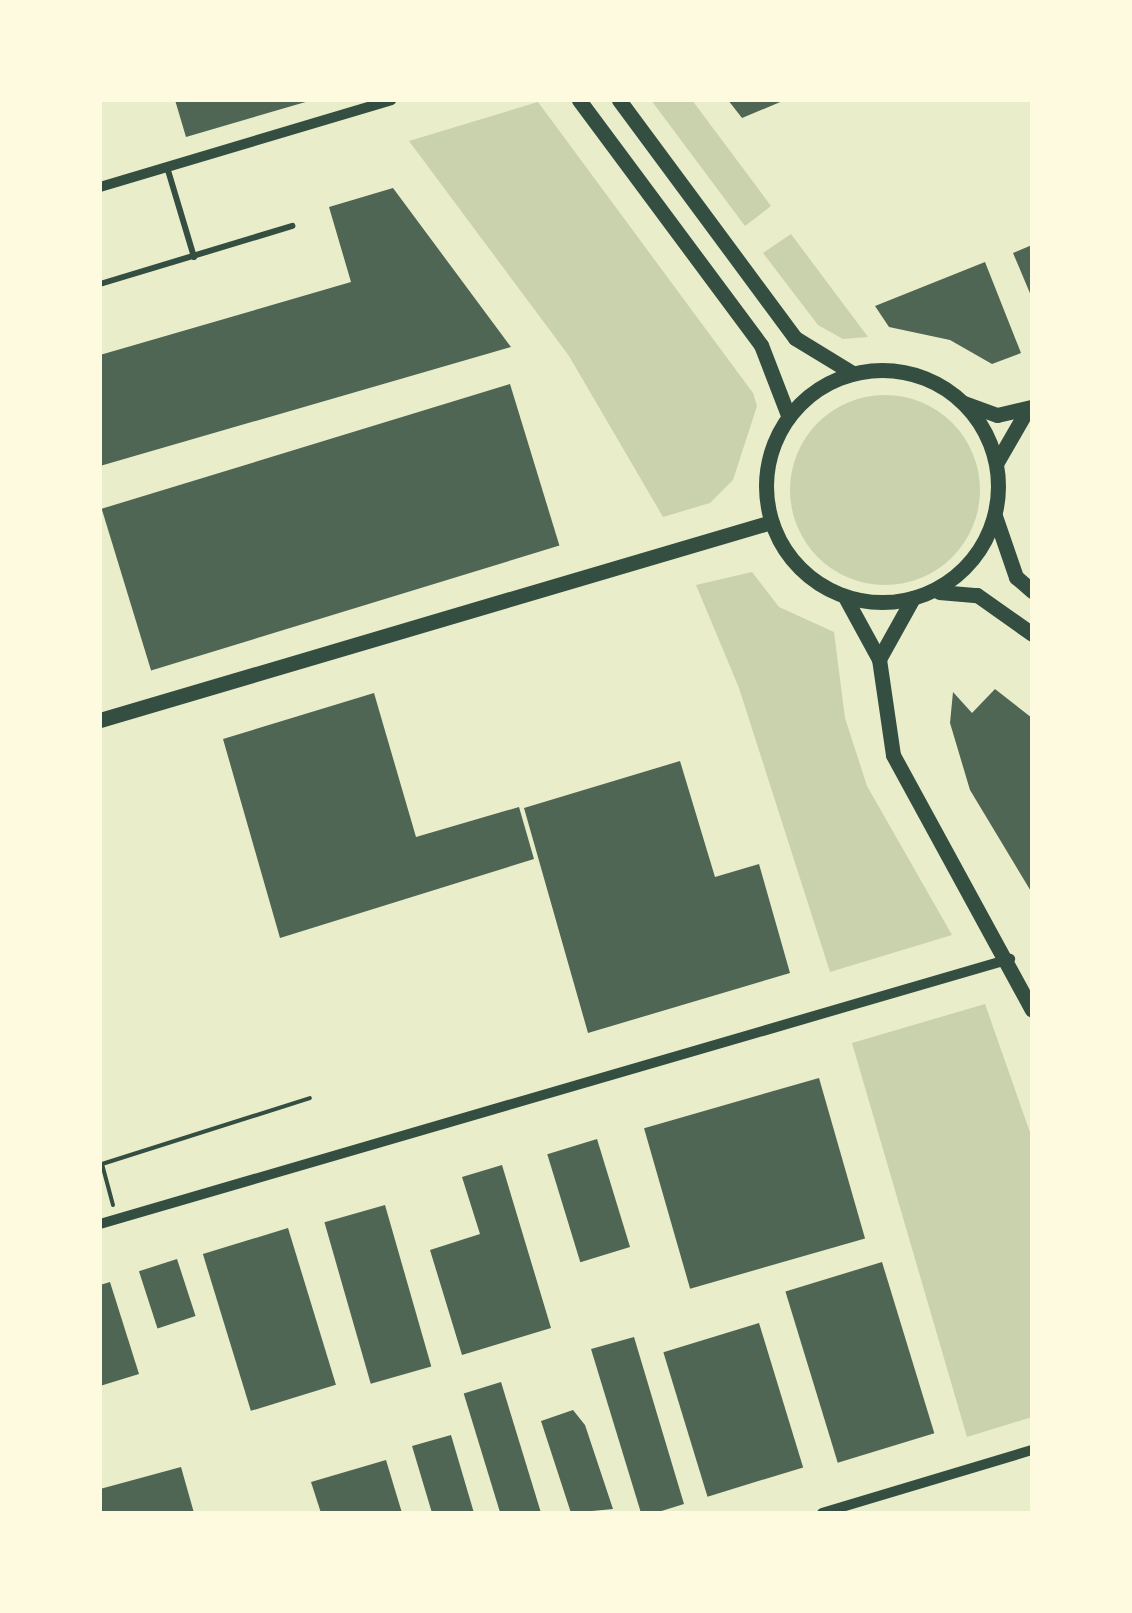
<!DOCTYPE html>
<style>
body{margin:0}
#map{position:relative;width:1132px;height:1613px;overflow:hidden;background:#e9edc9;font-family:"Noto Sans",sans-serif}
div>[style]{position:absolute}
.green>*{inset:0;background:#cad2ad}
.round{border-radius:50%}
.building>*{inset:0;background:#4f6655;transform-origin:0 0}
.path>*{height:4px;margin:-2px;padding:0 2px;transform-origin:2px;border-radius:2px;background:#344e41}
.service>*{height:6px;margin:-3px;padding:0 3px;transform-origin:3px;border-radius:3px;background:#344e41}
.minor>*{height:10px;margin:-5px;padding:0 5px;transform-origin:5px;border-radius:5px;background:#344e41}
.tertiary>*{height:15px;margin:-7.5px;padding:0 7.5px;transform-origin:7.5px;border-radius:7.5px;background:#344e41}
.tertiary>.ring{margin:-7.5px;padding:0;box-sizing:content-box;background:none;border:15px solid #344e41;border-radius:50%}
span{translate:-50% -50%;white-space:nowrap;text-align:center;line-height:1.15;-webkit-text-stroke:9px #fefae0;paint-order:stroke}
.frame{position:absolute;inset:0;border:102px solid #fefae0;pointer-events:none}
</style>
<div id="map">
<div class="green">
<i style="clip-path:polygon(651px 100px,692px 100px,771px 206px,745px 226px)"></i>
<i style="clip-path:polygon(538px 102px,753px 393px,757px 406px,733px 480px,710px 503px,663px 517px,569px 356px,409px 141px)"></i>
<i style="clip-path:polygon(791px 234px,868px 337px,843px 339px,818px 325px,763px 253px)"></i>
<i class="round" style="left:790px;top:395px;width:190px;height:190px"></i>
<i style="clip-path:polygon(752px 572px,779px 607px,834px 632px,845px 718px,867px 786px,952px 935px,830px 972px,739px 688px,696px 585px)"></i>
<i style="clip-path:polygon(985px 1004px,1032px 1138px,1032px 1417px,967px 1437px,852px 1043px)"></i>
</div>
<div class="building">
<i style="clip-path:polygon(175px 100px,309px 100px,309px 101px,186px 137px)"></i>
<i style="clip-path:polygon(728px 100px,785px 100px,742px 118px)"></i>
<i style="clip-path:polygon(393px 188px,511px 347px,100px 466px,100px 355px,351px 282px,329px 207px)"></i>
<i style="clip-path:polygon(1032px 245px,1032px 298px,1013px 253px)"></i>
<i style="clip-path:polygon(985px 262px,1021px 353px,992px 364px,950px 340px,889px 327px,875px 306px)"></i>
<i style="left:510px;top:384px;width:169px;height:427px;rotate:73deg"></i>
<i style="clip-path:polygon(995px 689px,1032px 718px,1032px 893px,970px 790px,950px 723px,953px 692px,972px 713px)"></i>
<i style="clip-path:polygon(374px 693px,416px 837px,519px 807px,534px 859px,280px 938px,223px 739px)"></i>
<i style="clip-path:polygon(680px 761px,715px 877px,759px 864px,790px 973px,588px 1033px,524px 808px)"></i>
<i style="left:819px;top:1078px;width:167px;height:182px;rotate:74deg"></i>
<i style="left:597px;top:1139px;width:113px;height:52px;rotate:73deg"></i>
<i style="clip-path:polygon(502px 1165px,551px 1328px,462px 1355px,430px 1250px,480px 1234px,462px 1177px)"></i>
<i style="left:385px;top:1205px;width:168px;height:63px;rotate:74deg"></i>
<i style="left:288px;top:1228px;width:164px;height:89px;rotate:73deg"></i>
<i style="left:177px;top:1259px;width:60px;height:40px;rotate:72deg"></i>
<i style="left:882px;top:1262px;width:179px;height:101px;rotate:73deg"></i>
<i style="clip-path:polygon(110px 1282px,139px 1374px,100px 1386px,100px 1285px)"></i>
<i style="left:759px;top:1323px;width:151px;height:100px;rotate:73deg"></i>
<i style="clip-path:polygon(634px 1337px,684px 1504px,655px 1513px,641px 1513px,591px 1349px)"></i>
<i style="left:501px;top:1382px;width:137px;height:39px;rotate:73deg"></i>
<i style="clip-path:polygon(573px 1410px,585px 1425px,613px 1509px,571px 1513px,541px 1421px)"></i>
<i style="clip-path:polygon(451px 1435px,474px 1513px,432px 1513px,412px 1446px)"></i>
<i style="clip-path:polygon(386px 1460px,402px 1513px,321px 1513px,311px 1482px)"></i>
<i style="clip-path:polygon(181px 1467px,194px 1513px,100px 1513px,100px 1489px)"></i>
</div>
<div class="path">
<i style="left:113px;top:1205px;width:42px;rotate:-105deg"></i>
<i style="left:102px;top:1164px;width:218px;rotate:-17.6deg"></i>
</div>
<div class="service">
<i style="left:167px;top:167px;width:94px;rotate:73.3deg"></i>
<i style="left:100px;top:284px;width:201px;rotate:-16.8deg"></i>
</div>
<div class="minor">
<i style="left:100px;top:187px;width:304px;rotate:-16.6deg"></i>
<i style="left:100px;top:1224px;width:948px;rotate:-16.24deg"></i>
<i style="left:822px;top:1513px;width:219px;rotate:-16.7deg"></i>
</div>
<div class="tertiary">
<i style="left:579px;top:100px;width:305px;rotate:53.4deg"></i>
<i style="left:761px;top:345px;width:75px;rotate:68.9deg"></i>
<i style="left:619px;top:100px;width:296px;rotate:53.5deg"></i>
<i style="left:795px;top:338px;width:66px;rotate:31.3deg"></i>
<i class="ring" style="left:766px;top:370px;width:217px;height:217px"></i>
<i style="left:964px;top:403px;width:35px;rotate:20deg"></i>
<i style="left:997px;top:415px;width:36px;rotate:-13deg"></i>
<i style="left:997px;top:462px;width:60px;rotate:-60deg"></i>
<i style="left:995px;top:516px;width:65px;rotate:71deg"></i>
<i style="left:1016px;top:577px;width:21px;rotate:41deg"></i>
<i style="left:939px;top:592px;width:38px;rotate:5deg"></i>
<i style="left:977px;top:595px;width:67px;rotate:35.3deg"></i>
<i style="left:845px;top:597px;width:71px;rotate:61.3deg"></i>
<i style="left:879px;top:659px;width:97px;rotate:81.7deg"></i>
<i style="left:893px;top:755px;width:290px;rotate:61.4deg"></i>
<i style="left:879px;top:659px;width:70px;rotate:-60.9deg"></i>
<i style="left:100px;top:720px;width:700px;rotate:-16.44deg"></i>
</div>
<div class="frame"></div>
</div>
